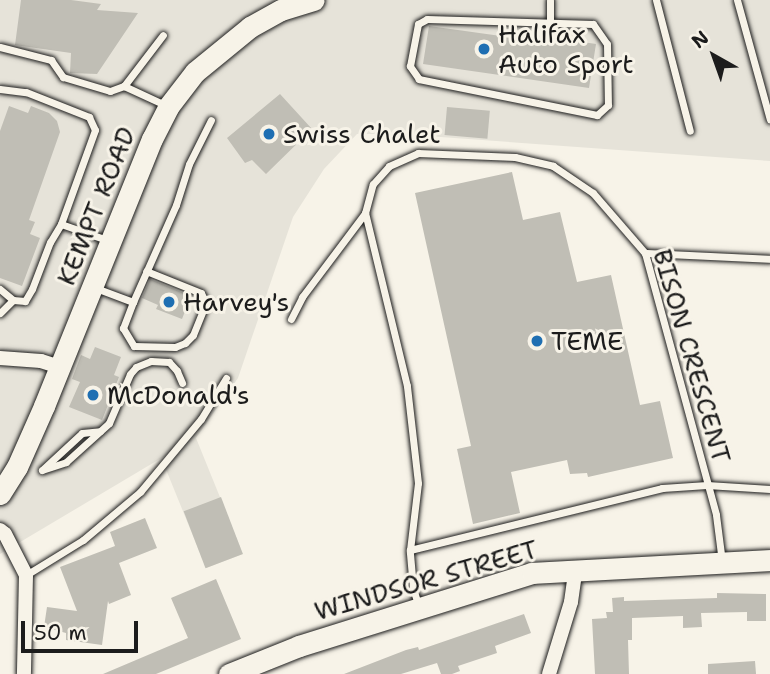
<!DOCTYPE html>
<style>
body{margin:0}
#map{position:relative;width:770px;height:674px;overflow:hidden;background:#f7f3e8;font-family:"Shantell Sans",sans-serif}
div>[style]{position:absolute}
.built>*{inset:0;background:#e6e3d9}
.building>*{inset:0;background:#c0beb5;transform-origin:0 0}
.roads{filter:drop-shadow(0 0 2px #1c1c1c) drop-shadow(0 0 2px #1c1c1c)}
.lane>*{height:7px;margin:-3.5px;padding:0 3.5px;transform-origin:3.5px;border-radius:3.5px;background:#f7f3e8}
.street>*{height:14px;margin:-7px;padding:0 7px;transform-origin:7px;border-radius:7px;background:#f7f3e8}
.secondary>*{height:21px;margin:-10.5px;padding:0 10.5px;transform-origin:10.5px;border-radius:10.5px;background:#f7f3e8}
.dots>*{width:19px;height:19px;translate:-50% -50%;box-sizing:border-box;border:4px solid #f7f3e8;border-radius:50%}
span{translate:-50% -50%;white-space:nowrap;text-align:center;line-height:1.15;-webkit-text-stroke:6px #f7f3e8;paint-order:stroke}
.poi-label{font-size:26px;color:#1c1c1c}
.left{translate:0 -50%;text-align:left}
.street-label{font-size:26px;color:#1c1c1c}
.north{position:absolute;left:679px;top:21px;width:70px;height:70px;-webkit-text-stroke:5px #f7f3e8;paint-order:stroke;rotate:320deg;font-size:19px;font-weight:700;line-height:28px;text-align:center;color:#1c1c1c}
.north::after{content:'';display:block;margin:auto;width:24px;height:32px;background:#1c1c1c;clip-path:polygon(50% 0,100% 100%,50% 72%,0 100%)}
.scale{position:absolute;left:21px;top:621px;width:117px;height:32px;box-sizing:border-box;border:4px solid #1c1c1c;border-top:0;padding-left:9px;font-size:21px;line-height:24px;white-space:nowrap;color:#1c1c1c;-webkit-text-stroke:5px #f7f3e8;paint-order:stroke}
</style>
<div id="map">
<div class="built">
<i style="clip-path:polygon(0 0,770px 0,770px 161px,399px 134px,357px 134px,324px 169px,293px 217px,238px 378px,196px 438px,243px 554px,206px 568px,165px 467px,185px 444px,0 554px)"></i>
</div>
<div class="building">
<i style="clip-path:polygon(21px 0,71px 0,101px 4px,97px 10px,138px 13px,97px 74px,70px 73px,71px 53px,15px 45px)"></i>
<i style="clip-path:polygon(429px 26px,508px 37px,509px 31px,596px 44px,589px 88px,423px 64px)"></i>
<i style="clip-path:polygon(280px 94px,312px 129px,266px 174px,252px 160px,245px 163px,227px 138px)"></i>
<i style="clip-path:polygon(9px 106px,28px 113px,31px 106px,49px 113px,57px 121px,60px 132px,29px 220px,35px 222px,30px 234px,40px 238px,22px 286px,0 278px,0 131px)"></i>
<i style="left:447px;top:107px;width:43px;height:28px;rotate:5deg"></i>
<i style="clip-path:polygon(512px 172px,523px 220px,560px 212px,577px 282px,611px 275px,640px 405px,660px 401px,673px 458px,588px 477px,587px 473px,570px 474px,567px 460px,511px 472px,520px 513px,473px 524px,457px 449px,471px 446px,415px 193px)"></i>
<i style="clip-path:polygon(150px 279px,191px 296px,182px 319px,156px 309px,158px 305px,142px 298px)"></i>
<i style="clip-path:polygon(95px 347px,121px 357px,114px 375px,119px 377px,102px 420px,69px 407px,80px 382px,72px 379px,81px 355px,90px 359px)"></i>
<i style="left:221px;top:497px;width:61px;height:40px;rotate:69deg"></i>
<i style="clip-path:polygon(145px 518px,157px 548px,119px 563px,131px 595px,109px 604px,108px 601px,102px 645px,66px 640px,66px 633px,44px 627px,47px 607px,77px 611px,60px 567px,115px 546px,110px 532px)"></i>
<i style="clip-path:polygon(216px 579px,241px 639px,156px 674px,103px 674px,188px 638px,171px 598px)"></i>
<i style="clip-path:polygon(717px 593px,766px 594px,766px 621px,747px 621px,747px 612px,701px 613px,702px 627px,683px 628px,683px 616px,632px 618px,632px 640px,628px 640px,629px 674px,595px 674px,592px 619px,607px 618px,606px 612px,613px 612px,612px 598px,624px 597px,624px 601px,717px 598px)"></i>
<i style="clip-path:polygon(524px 614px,531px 633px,495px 646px,497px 653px,458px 666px,460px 671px,452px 674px,441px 674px,437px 663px,401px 674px,344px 674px,406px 650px,418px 647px,419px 650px)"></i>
<i style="clip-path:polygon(755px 661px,756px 674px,708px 674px,708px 664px)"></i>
</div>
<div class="roads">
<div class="lane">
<i style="left:550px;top:0;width:21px;rotate:90deg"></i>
<i style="left:656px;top:0;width:135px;rotate:75.5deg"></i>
<i style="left:737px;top:0;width:124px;rotate:74.6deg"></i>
<i style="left:427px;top:19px;width:166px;rotate:1.7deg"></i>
<i style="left:593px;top:24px;width:24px;rotate:55deg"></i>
<i style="left:607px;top:44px;width:61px;rotate:89.1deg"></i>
<i style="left:608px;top:105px;width:15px;rotate:138deg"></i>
<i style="left:597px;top:115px;width:182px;rotate:-168.6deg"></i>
<i style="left:419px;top:79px;width:16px;rotate:-125deg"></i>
<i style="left:410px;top:66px;width:43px;rotate:-79.2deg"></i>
<i style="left:418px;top:24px;width:10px;rotate:-29deg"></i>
<i style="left:0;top:47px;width:53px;rotate:14.3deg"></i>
<i style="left:51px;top:60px;width:21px;rotate:55deg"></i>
<i style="left:63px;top:77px;width:49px;rotate:16.6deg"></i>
<i style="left:110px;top:91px;width:15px;rotate:-20deg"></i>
<i style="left:124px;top:86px;width:45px;rotate:24.9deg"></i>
<i style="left:124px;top:86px;width:64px;rotate:-52.6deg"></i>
<i style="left:0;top:89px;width:26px;rotate:7deg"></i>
<i style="left:26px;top:92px;width:68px;rotate:21.6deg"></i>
<i style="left:89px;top:117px;width:14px;rotate:65deg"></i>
<i style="left:95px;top:130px;width:100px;rotate:109.9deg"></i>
<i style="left:61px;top:224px;width:21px;rotate:121deg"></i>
<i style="left:50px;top:242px;width:50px;rotate:111deg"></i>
<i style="left:32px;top:289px;width:14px;rotate:120deg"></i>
<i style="left:25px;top:301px;width:12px;rotate:-175deg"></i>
<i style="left:13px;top:300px;width:17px;rotate:-140deg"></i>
<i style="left:61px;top:224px;width:49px;rotate:19.2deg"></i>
<i style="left:645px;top:253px;width:125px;rotate:2.7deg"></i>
<i style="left:93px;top:287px;width:43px;rotate:20.6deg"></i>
<i style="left:133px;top:302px;width:106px;rotate:-66.1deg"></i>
<i style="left:176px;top:205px;width:43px;rotate:-72.4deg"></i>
<i style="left:189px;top:164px;width:49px;rotate:-63.4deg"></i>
<i style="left:133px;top:302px;width:28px;rotate:111deg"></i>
<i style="left:123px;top:328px;width:21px;rotate:59deg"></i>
<i style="left:134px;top:346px;width:41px;rotate:1.4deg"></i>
<i style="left:175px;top:347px;width:11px;rotate:-22deg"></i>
<i style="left:185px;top:343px;width:11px;rotate:-45deg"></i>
<i style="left:193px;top:335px;width:35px;rotate:-68deg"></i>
<i style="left:206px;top:303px;width:11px;rotate:-117deg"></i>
<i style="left:201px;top:293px;width:59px;rotate:-158.2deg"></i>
<i style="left:0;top:313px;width:18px;rotate:-45deg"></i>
<i style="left:291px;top:319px;width:25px;rotate:-63deg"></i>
<i style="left:302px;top:297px;width:105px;rotate:-53.1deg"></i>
<i style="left:42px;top:470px;width:25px;rotate:-18deg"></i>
<i style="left:66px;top:462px;width:58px;rotate:-42.2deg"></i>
<i style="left:109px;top:423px;width:53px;rotate:-66.8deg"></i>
<i style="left:130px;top:374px;width:9px;rotate:-49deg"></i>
<i style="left:136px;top:367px;width:16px;rotate:-22deg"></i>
<i style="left:151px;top:361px;width:18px;rotate:3deg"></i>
<i style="left:169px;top:362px;width:12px;rotate:48deg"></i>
<i style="left:177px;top:371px;width:13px;rotate:67deg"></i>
<i style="left:42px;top:470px;width:54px;rotate:-42.8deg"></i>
<i style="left:82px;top:433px;width:18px;rotate:-6deg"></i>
<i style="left:410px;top:550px;width:260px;rotate:-13.8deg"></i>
<i style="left:662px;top:488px;width:45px;rotate:-3.8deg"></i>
<i style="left:707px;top:485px;width:63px;rotate:3.6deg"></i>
<i style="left:26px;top:575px;width:67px;rotate:-31.6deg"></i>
<i style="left:83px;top:540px;width:75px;rotate:-40.1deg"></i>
<i style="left:140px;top:492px;width:95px;rotate:-50.1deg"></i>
<i style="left:201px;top:419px;width:48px;rotate:-58.6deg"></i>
<i style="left:419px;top:607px;width:20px;rotate:-108deg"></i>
<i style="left:413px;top:588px;width:38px;rotate:-95deg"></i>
<i style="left:410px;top:550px;width:67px;rotate:-83.2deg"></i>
<i style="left:418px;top:483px;width:98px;rotate:-96.5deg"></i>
<i style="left:407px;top:386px;width:178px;rotate:-103.6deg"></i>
<i style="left:365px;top:213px;width:30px;rotate:-75deg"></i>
<i style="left:373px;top:184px;width:24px;rotate:-48deg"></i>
<i style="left:389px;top:166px;width:32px;rotate:-24deg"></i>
<i style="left:418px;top:153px;width:97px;rotate:2.4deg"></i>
<i style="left:515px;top:157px;width:39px;rotate:13deg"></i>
<i style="left:553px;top:166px;width:48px;rotate:34deg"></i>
<i style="left:593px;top:193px;width:79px;rotate:49.1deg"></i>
<i style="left:645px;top:253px;width:271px;rotate:74.8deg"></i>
<i style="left:716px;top:515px;width:47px;rotate:82.7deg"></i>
</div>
<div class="street">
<i style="left:0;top:358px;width:41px;rotate:4.2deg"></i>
<i style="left:41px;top:361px;width:20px;rotate:18deg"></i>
<i style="left:0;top:530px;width:6px;rotate:39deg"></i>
<i style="left:5px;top:534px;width:46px;rotate:62.9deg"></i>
<i style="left:26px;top:575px;width:99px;rotate:91.2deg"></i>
<i style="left:549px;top:674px;width:75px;rotate:-73deg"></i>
<i style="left:571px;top:602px;width:34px;rotate:-82deg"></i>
</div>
<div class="secondary">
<i style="left:0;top:494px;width:32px;rotate:-58deg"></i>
<i style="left:17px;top:467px;width:67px;rotate:-66.1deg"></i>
<i style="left:44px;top:406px;width:288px;rotate:-68deg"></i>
<i style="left:152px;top:139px;width:36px;rotate:-63deg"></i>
<i style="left:168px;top:107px;width:44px;rotate:-52.4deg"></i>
<i style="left:195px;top:72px;width:71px;rotate:-39.3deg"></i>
<i style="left:250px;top:27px;width:35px;rotate:-29deg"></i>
<i style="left:281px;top:10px;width:34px;rotate:-17deg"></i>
<i style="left:229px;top:674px;width:75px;rotate:-21.8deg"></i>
<i style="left:299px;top:646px;width:244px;rotate:-17.4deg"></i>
<i style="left:532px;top:573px;width:238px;rotate:-3.1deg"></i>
</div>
</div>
<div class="dots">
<i style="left:484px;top:49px;background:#1f6fb2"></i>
<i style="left:269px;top:134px;background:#1f6fb2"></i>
<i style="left:169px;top:302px;background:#1f6fb2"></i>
<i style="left:537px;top:341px;background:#1f6fb2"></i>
<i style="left:93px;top:395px;background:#1f6fb2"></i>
</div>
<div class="poi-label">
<span class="left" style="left:498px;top:49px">Halifax<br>Auto Sport</span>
<span class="left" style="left:283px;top:134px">Swiss Chalet</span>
<span class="left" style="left:183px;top:302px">Harvey's</span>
<span class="left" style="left:551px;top:341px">TEME</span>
<span class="left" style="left:107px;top:395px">McDonald's</span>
</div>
<div class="street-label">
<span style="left:96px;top:206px;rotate:-68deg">KEMPT ROAD</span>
<span style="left:692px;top:356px;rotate:74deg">BISON CRESCENT</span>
<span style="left:426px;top:580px;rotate:-16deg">WINDSOR STREET</span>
</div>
<div class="north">N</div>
<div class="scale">50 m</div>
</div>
